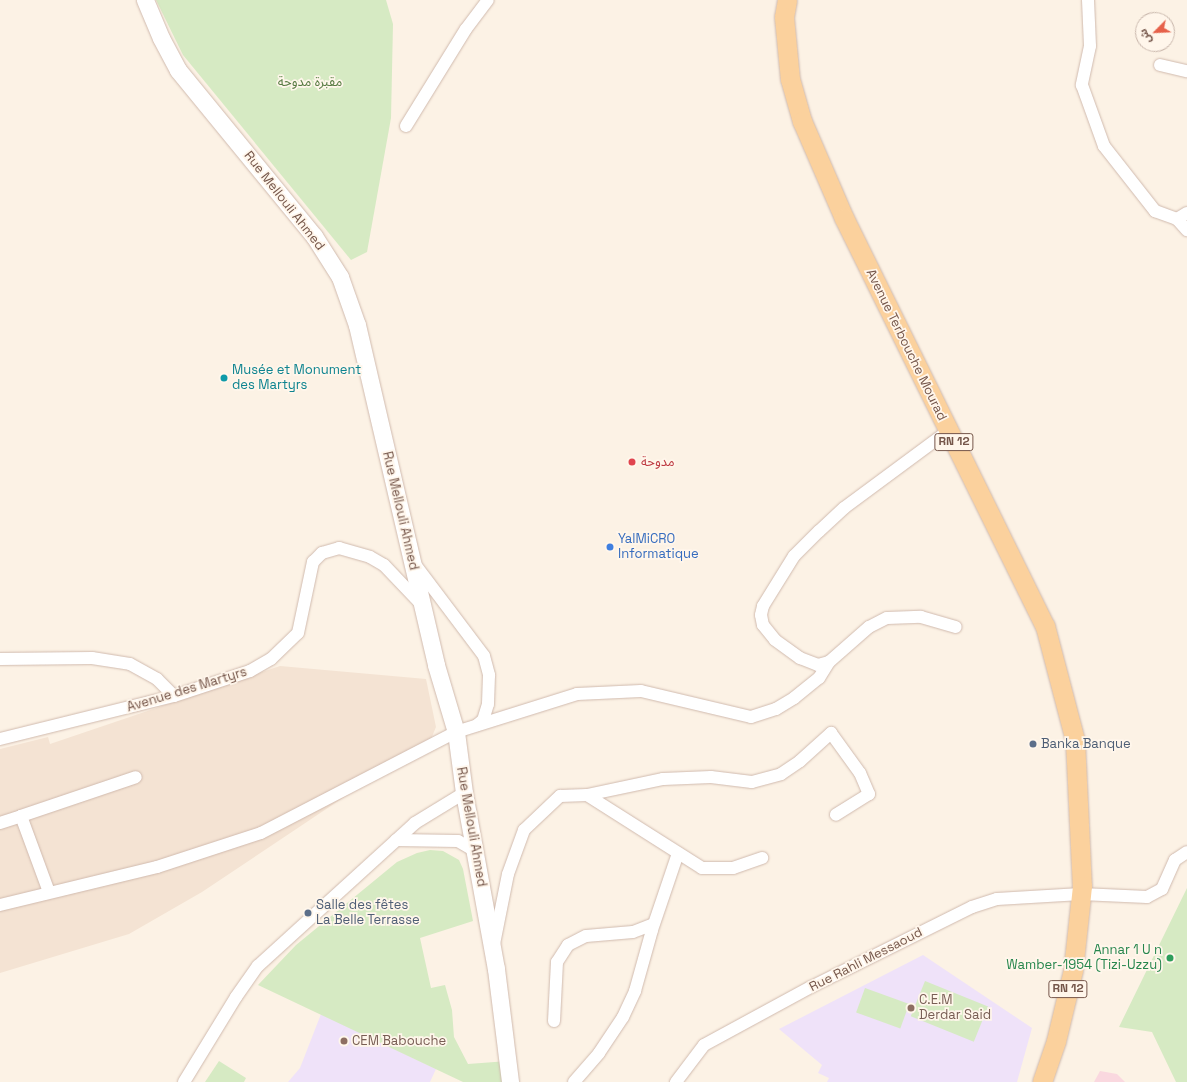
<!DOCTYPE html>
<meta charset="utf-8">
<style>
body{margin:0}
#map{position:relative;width:1187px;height:1082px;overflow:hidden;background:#fcf2e5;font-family:"Space Grotesk","Noto Sans Arabic",sans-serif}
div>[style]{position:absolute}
.residential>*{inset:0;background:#f4e3d3}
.education>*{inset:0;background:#efe2f9}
.medical>*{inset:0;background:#fad8df}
.green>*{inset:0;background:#d6eac3;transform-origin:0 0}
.roads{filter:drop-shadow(0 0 1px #d0baae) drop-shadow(0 0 1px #d0baae)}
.street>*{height:12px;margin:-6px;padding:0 6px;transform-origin:6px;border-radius:6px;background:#fff}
.secondary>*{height:17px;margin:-8.5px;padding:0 8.5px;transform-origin:8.5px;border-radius:8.5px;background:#fff}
.primary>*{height:19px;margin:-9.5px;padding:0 9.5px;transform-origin:9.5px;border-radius:9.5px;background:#fbd19d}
.dots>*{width:11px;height:11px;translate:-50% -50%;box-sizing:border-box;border:2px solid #fff6eb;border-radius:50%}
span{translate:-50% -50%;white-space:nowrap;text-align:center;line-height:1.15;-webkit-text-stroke:3.5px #fff6eb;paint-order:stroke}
.shield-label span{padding:1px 3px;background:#fff6eb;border:1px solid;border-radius:3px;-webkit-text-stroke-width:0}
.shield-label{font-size:12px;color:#75564a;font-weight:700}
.park-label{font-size:13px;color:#577b42}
.street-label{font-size:13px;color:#75564a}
.culture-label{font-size:13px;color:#0d838f}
.left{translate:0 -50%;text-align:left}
.health-label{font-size:13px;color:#be3a42}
.shop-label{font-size:13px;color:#366cbe}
.service-label{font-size:13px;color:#4e5e75}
.leisure-label{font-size:13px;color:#27864d}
.right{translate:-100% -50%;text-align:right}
.education-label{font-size:13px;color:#785e54}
.north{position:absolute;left:1135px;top:12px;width:40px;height:40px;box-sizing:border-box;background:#fff6eb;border:1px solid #c8b6ab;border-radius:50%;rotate:246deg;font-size:11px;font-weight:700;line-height:16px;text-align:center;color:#75564a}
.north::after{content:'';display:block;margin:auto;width:14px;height:18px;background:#e6614a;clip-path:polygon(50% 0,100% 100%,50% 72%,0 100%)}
</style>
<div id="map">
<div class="residential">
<i style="clip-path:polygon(280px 666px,426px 679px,436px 727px,431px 739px,202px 892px,129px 934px,0 973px,0 749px,48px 737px,50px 744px)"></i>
</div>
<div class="education">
<i style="clip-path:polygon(923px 955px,1032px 1028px,1017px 1082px,827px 1082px,829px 1078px,818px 1073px,822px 1065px,779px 1029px)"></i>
<i style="clip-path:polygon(321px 1014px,436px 1069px,430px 1082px,288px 1082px,300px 1068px)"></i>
</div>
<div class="medical">
<i style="clip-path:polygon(1100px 1071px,1117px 1074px,1125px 1082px,1094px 1082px)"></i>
</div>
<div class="green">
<i style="clip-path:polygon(156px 0,386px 0,393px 24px,391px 118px,367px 252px,351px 260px,183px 55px)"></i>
<i style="clip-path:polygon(430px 850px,443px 851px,459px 860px,463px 869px,473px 921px,420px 938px,431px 988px,445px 985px,452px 1010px,454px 1037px,468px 1064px,508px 1061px,502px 1082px,463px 1082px,258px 985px,296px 945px,397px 862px,417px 853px)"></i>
<i style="clip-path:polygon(1187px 888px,1187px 1082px,1176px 1082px,1152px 1032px,1119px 1027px)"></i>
<i style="left:925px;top:981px;width:68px;height:38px;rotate:22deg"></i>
<i style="left:865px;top:988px;width:47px;height:26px;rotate:20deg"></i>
<i style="clip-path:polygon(219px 1061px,246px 1078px,244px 1082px,205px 1082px)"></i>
</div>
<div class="roads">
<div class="street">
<i style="left:1088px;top:0;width:46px;rotate:87.5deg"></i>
<i style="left:1090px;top:46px;width:40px;rotate:102deg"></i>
<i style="left:1082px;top:85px;width:65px;rotate:70.2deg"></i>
<i style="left:1104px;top:146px;width:83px;rotate:51.9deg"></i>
<i style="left:1155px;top:211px;width:23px;rotate:20deg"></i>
<i style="left:1160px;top:65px;width:28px;rotate:13deg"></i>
<i style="left:406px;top:126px;width:114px;rotate:-58.3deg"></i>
<i style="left:466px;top:29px;width:36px;rotate:-53deg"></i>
<i style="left:1187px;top:213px;width:12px;rotate:149deg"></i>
<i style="left:1177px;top:219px;width:15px;rotate:48deg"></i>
<i style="left:948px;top:431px;width:129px;rotate:143.5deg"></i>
<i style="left:844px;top:508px;width:34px;rotate:137deg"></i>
<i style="left:819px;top:531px;width:35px;rotate:135deg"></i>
<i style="left:794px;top:556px;width:59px;rotate:121.8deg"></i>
<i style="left:763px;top:606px;width:9px;rotate:103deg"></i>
<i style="left:761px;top:615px;width:10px;rotate:79deg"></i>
<i style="left:763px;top:625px;width:19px;rotate:51deg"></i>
<i style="left:775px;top:640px;width:31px;rotate:36deg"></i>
<i style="left:800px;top:658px;width:19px;rotate:21deg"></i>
<i style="left:818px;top:665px;width:11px;rotate:-15deg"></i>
<i style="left:829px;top:662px;width:53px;rotate:-41.2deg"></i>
<i style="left:869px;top:627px;width:20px;rotate:-27deg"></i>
<i style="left:887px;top:618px;width:34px;rotate:-2deg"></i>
<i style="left:921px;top:617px;width:36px;rotate:16deg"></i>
<i style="left:414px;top:563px;width:116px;rotate:53deg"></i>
<i style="left:484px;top:656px;width:20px;rotate:75deg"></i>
<i style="left:489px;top:675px;width:29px;rotate:92deg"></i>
<i style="left:488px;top:704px;width:17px;rotate:107deg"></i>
<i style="left:483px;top:720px;width:8px;rotate:140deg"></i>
<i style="left:0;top:659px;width:92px;rotate:-0.6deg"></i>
<i style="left:92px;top:658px;width:38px;rotate:9deg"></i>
<i style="left:130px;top:664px;width:31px;rotate:29deg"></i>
<i style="left:157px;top:679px;width:24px;rotate:45deg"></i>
<i style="left:0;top:739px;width:179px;rotate:-13.9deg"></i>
<i style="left:174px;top:696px;width:80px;rotate:-18.2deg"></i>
<i style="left:250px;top:671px;width:24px;rotate:-30deg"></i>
<i style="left:271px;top:659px;width:37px;rotate:-44deg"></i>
<i style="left:298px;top:633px;width:73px;rotate:-78.1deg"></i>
<i style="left:313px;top:562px;width:13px;rotate:-45deg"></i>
<i style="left:322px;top:553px;width:18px;rotate:-16deg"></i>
<i style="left:339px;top:548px;width:32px;rotate:16deg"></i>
<i style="left:370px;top:557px;width:16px;rotate:30deg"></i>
<i style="left:384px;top:565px;width:54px;rotate:46.5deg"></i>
<i style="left:587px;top:795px;width:78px;rotate:-11.9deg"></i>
<i style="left:663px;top:779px;width:48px;rotate:-2.4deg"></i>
<i style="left:711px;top:777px;width:41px;rotate:7deg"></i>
<i style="left:752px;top:782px;width:30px;rotate:-15deg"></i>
<i style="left:781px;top:774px;width:23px;rotate:-34deg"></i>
<i style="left:800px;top:761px;width:42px;rotate:-42.1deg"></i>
<i style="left:831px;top:733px;width:49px;rotate:54.1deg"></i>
<i style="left:860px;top:773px;width:23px;rotate:67deg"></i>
<i style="left:869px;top:794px;width:39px;rotate:148deg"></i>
<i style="left:21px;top:816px;width:121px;rotate:-18.7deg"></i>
<i style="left:0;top:823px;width:22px;rotate:-18deg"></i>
<i style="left:21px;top:816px;width:81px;rotate:69.8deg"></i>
<i style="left:396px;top:840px;width:62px;rotate:0.9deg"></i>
<i style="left:458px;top:841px;width:20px;rotate:30deg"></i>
<i style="left:0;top:905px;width:162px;rotate:-13.6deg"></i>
<i style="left:157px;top:867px;width:109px;rotate:-18.1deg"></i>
<i style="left:261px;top:833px;width:220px;rotate:-27.4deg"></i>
<i style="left:456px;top:732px;width:127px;rotate:-17.4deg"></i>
<i style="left:577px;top:694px;width:64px;rotate:-2.7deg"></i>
<i style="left:641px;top:691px;width:113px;rotate:13.3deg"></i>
<i style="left:751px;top:717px;width:26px;rotate:-18deg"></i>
<i style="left:776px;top:709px;width:21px;rotate:-31deg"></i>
<i style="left:794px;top:698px;width:32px;rotate:-39deg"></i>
<i style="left:819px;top:678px;width:19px;rotate:-58deg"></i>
<i style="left:494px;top:944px;width:71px;rotate:-78.7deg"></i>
<i style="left:508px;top:874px;width:47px;rotate:-70deg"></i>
<i style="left:524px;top:830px;width:50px;rotate:-43.4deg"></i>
<i style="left:560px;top:796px;width:27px;rotate:-2deg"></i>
<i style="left:587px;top:795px;width:136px;rotate:32.4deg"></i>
<i style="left:702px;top:868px;width:31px"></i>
<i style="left:733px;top:868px;width:31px;rotate:-19deg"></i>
<i style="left:554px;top:1021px;width:59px;rotate:-87.1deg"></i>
<i style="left:557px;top:962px;width:20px;rotate:-57deg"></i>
<i style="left:568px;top:945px;width:20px;rotate:-27deg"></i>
<i style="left:586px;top:936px;width:47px;rotate:-4.9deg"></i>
<i style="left:633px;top:932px;width:22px;rotate:-21deg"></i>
<i style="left:184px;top:1082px;width:100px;rotate:-58.5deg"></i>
<i style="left:236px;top:997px;width:38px;rotate:-55deg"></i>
<i style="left:258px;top:966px;width:212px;rotate:-42.3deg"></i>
<i style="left:415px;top:823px;width:57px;rotate:-31.5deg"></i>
<i style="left:574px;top:1082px;width:38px;rotate:-49deg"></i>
<i style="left:599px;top:1053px;width:43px;rotate:-56.3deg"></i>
<i style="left:623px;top:1017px;width:29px;rotate:-65deg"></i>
<i style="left:635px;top:991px;width:63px;rotate:-74.4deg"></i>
<i style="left:652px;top:930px;width:81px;rotate:-71.3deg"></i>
<i style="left:676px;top:1082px;width:46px;rotate:-52.9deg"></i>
<i style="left:704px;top:1045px;width:122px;rotate:-28.5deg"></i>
<i style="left:811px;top:987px;width:180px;rotate:-26.4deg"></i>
<i style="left:972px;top:907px;width:26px;rotate:-18deg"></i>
<i style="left:997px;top:899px;width:84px;rotate:-3.4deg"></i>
<i style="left:1081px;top:894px;width:66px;rotate:2.6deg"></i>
<i style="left:1147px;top:897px;width:17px;rotate:-28deg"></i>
<i style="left:1162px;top:889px;width:32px;rotate:-66deg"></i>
<i style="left:1175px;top:860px;width:14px;rotate:-34deg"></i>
</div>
<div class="secondary">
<i style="left:145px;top:0;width:41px;rotate:67.2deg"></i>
<i style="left:161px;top:38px;width:36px;rotate:62deg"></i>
<i style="left:178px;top:70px;width:215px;rotate:50.7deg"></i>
<i style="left:314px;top:236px;width:49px;rotate:57.6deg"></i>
<i style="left:340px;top:277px;width:51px;rotate:70.5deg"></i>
<i style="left:357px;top:325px;width:349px;rotate:76.9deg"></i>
<i style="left:436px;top:665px;width:70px;rotate:73.4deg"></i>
<i style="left:456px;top:732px;width:62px;rotate:82.5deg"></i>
<i style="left:464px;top:793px;width:179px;rotate:79.7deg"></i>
<i style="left:496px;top:969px;width:114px;rotate:82.9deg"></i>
</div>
<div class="primary">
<i style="left:787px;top:0;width:17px;rotate:100deg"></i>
<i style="left:784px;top:17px;width:62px;rotate:84.5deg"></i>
<i style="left:790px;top:79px;width:44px;rotate:74.1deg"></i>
<i style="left:802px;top:121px;width:106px;rotate:66.6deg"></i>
<i style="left:844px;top:218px;width:455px;rotate:63.8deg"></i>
<i style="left:1045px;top:626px;width:118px;rotate:75.3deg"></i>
<i style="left:1075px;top:740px;width:146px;rotate:87.3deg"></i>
<i style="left:1082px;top:886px;width:84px;rotate:96.1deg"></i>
<i style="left:1073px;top:970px;width:73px;rotate:103.5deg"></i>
<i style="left:1056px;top:1041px;width:43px;rotate:108.9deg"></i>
</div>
</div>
<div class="dots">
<i style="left:224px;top:378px;background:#0f9aa8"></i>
<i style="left:632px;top:462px;background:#e0444e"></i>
<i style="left:610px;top:547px;background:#3f7fe0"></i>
<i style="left:1033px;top:744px;background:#5c6f8a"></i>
<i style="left:308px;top:913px;background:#5c6f8a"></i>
<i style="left:1170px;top:958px;background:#2e9e5b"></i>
<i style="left:911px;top:1008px;background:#8d6e63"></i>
<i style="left:344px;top:1041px;background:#8d6e63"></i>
</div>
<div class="shield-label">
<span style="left:954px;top:442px">RN 12</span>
<span style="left:1068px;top:989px">RN 12</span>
</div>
<div class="park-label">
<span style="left:310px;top:82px">مقبرة مدوحة</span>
</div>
<div class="street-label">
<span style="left:284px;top:201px;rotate:52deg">Rue Mellouli Ahmed</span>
<span style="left:906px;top:345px;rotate:64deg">Avenue Terbouche Mourad</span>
<span style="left:400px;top:511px;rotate:77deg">Rue Mellouli Ahmed</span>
<span style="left:187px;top:690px;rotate:-17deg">Avenue des Martyrs</span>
<span style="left:471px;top:827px;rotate:80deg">Rue Mellouli Ahmed</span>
<span style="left:866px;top:960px;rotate:-27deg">Rue Rahli Messaoud</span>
</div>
<div class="culture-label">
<span class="left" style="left:232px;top:378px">Musée et Monument<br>des Martyrs</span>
</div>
<div class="health-label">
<span class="left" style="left:641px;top:462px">مدوحة</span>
</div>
<div class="shop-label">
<span class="left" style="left:618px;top:547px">YalMiCRO<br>Informatique</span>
</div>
<div class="service-label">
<span class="left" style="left:1041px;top:744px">Banka Banque</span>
<span class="left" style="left:316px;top:913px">Salle des fêtes<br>La Belle Terrasse</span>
</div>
<div class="leisure-label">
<span class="right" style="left:1162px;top:958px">Annar 1 U n<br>Wamber-1954 (Tizi-Uzzu)</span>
</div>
<div class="education-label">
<span class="left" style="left:919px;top:1008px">C.E.M<br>Derdar Said</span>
<span class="left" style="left:352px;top:1041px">CEM Babouche</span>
</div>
<div class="north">ش</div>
</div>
